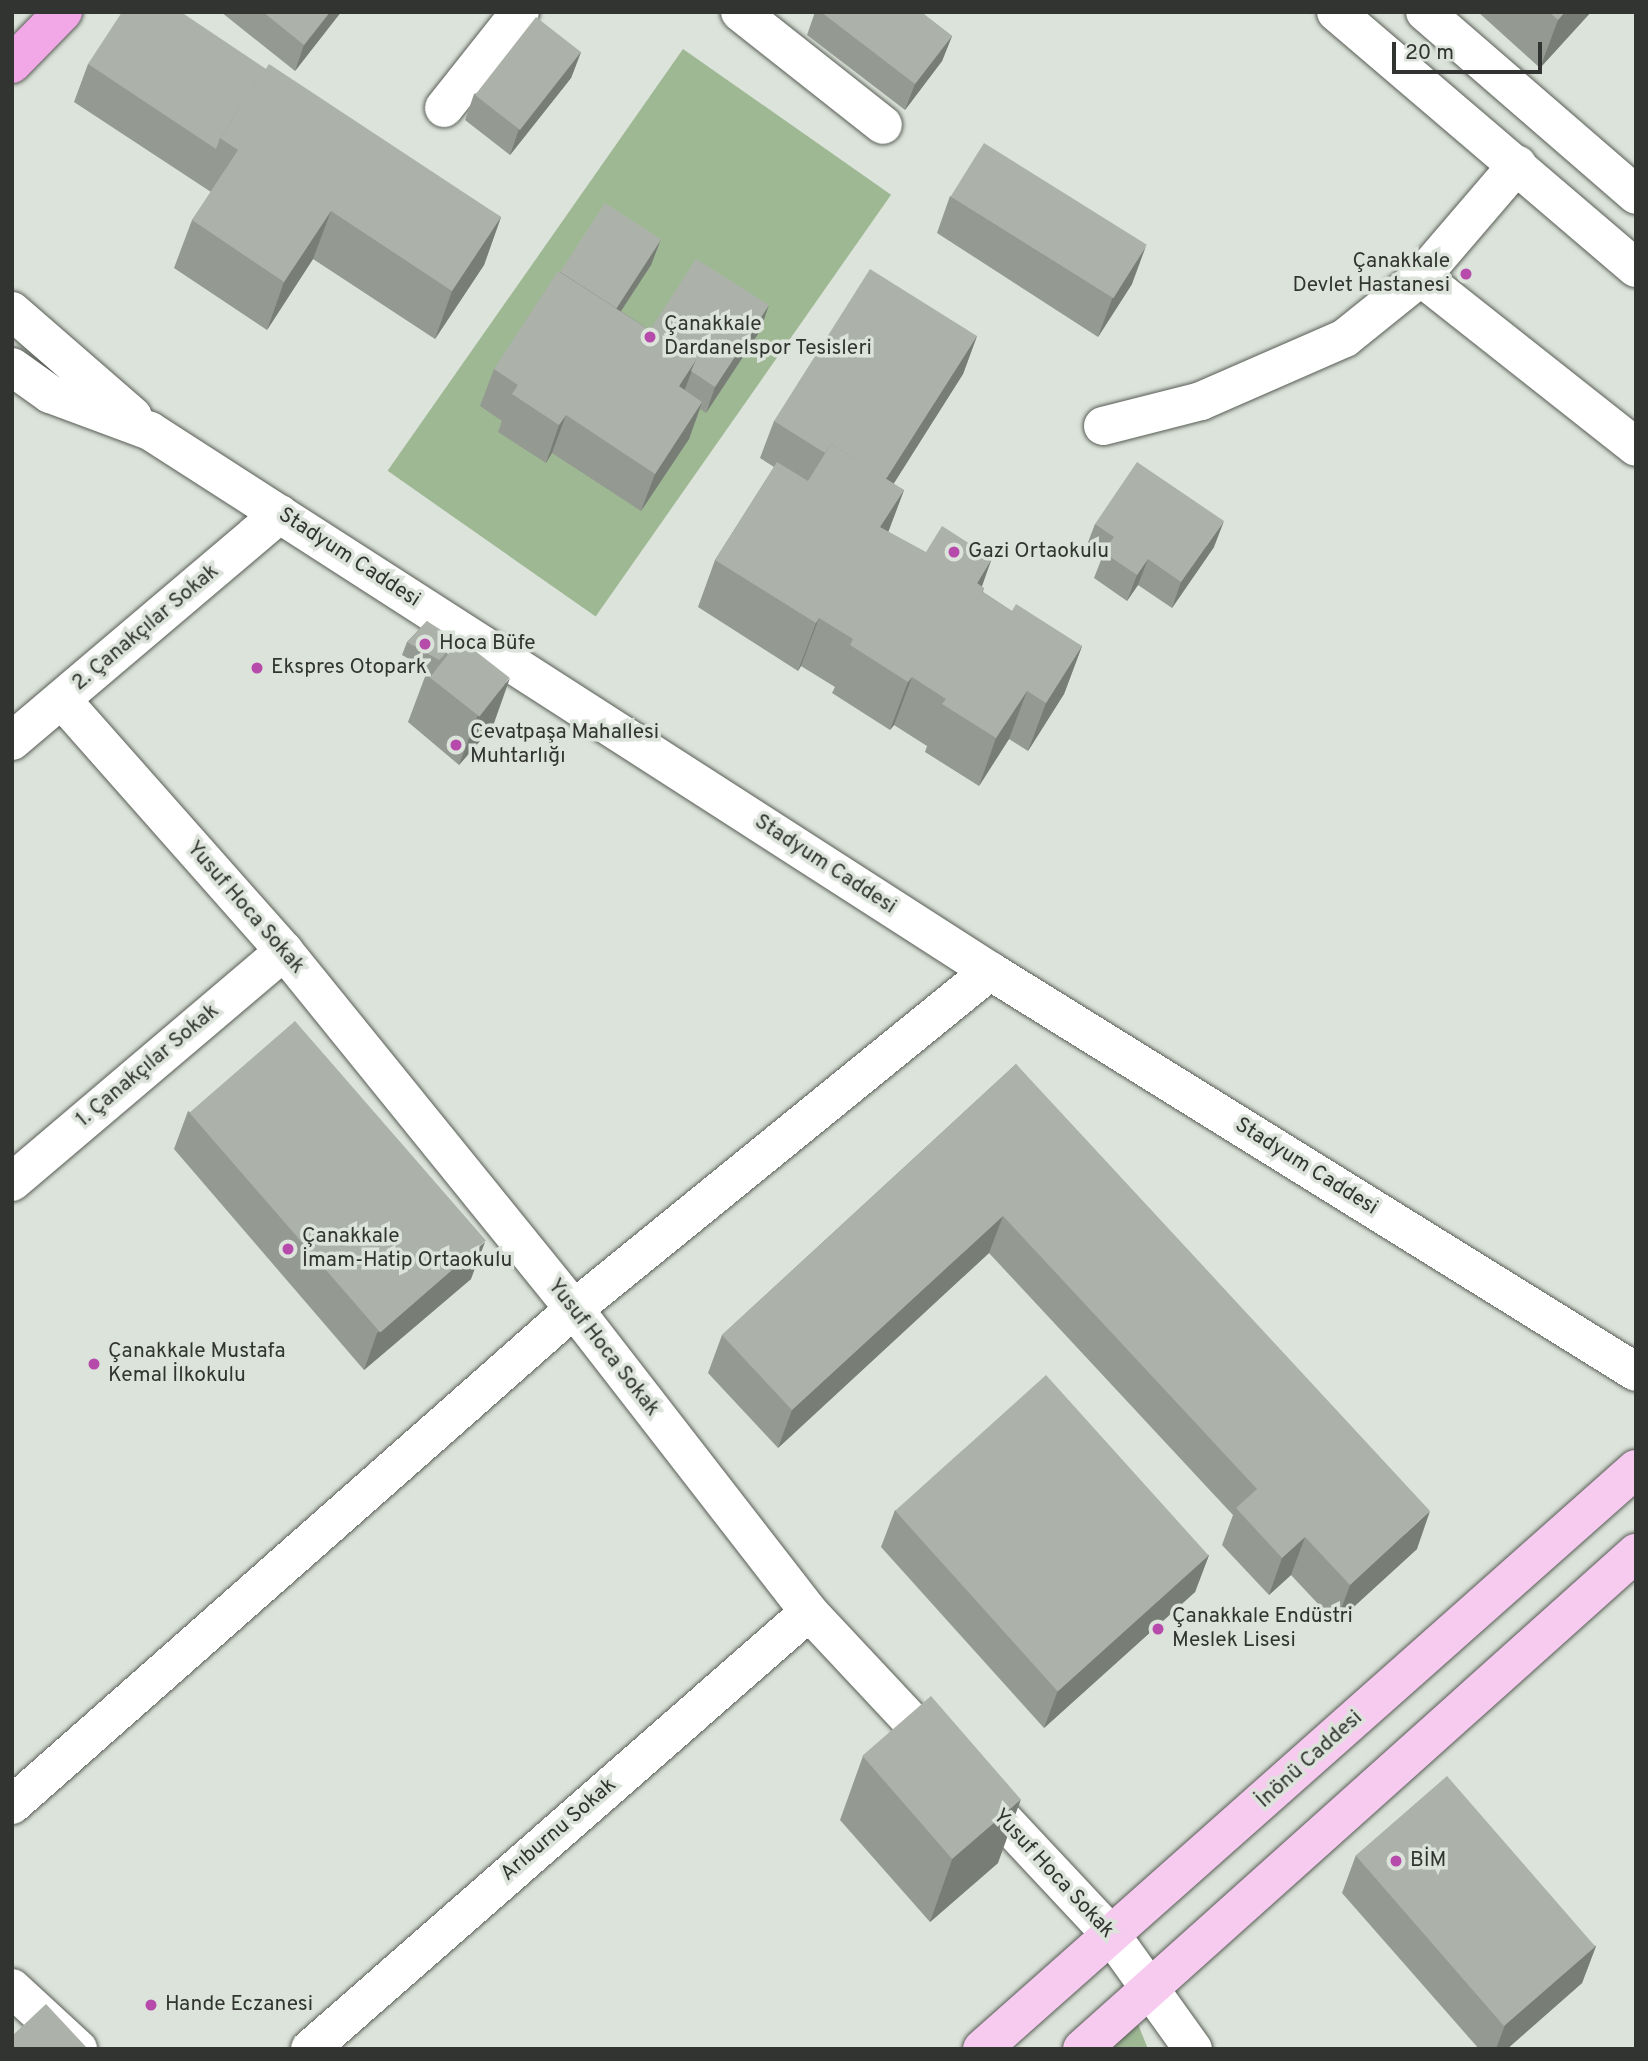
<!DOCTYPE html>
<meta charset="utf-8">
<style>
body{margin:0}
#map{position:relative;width:1648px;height:2061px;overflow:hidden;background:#dce3da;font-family:Overpass,sans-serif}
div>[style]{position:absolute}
.green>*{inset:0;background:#9eb894;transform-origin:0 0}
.roads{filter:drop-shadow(0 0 2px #575d55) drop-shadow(0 0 2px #575d55)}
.minor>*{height:38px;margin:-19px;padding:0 19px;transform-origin:19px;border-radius:19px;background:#fff}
.major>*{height:38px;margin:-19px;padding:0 19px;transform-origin:19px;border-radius:19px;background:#f7caf0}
.highway>*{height:38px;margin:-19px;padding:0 19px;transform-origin:19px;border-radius:19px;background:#f2a7e6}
.wall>*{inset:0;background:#949991}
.shaded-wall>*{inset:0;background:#787d76}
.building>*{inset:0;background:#acb2a9;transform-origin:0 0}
.dots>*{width:19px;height:19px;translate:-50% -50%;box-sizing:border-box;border:4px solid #dce3da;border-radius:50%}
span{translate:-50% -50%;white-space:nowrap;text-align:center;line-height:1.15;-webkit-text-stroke:7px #dce3da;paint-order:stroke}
.poi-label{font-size:21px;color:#313430}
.right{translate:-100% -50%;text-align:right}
.left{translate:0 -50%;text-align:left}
.street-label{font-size:21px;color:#313430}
.frame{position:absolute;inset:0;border:14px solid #313430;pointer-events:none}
.scale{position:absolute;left:1392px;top:42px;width:150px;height:32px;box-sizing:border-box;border:4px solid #313430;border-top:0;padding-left:9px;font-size:21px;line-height:24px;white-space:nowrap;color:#313430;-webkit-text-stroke:5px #dce3da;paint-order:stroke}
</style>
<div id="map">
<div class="green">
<i style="left:683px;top:49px;width:254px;height:515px;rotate:35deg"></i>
<i style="clip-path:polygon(1135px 2017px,1148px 2049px,1100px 2049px)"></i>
</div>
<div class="roads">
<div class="minor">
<i style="left:740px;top:12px;width:182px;rotate:38.3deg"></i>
<i style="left:1336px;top:12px;width:394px;rotate:40.5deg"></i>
<i style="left:1425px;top:12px;width:279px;rotate:40.9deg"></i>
<i style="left:444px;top:108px;width:122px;rotate:-51.6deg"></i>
<i style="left:1421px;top:277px;width:274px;rotate:38.3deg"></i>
<i style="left:12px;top:311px;width:160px;rotate:41deg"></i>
<i style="left:12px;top:367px;width:47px;rotate:35.4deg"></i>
<i style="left:50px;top:394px;width:107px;rotate:20.3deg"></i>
<i style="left:150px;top:431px;width:999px;rotate:32.74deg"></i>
<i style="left:990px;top:971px;width:760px;rotate:31.83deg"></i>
<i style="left:1103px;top:426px;width:101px;rotate:-14.3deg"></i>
<i style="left:1201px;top:401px;width:157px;rotate:-23.6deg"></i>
<i style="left:1345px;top:338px;width:97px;rotate:-38.8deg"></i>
<i style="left:1421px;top:277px;width:148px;rotate:-49.4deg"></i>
<i style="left:62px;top:700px;width:335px;rotate:48.5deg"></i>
<i style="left:284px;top:951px;width:461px;rotate:51deg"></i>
<i style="left:574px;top:1309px;width:383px;rotate:52.2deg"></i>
<i style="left:809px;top:1612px;width:444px;rotate:46.9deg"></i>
<i style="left:1112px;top:1936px;width:139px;rotate:54.4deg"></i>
<i style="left:12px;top:741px;width:351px;rotate:-40.3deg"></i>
<i style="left:12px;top:1182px;width:357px;rotate:-40.3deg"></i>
<i style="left:12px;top:1805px;width:750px;rotate:-41.43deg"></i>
<i style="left:574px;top:1309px;width:536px;rotate:-39.09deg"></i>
<i style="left:12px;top:1988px;width:90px;rotate:42.7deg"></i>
<i style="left:310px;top:2049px;width:663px;rotate:-41.21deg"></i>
</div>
<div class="major">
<i style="left:982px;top:2049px;width:874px;rotate:-41.57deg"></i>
<i style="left:1082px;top:2049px;width:744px;rotate:-41.84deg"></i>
</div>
<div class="highway">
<i style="left:12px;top:64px;width:73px;rotate:-45.6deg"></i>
</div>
</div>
<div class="wall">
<i style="clip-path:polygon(221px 12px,341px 12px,295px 71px)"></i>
<i style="clip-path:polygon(815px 12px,921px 12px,952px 36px,942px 61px,905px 110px,807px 35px)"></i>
<i style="clip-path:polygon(1478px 12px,1591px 12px,1540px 68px)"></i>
<i style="clip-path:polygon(581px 52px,571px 78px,510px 155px,465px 120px,474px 94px)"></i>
<i style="clip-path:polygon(88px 64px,266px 69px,501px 217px,484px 265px,435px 339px,313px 259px,267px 330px,174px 268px,192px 220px,211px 192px,74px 102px)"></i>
<i style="clip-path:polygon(950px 196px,1132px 284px,1098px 337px,937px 233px)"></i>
<i style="clip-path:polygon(661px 239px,651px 265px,621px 311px,650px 330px,760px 331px,706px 413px,700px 409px,689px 439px,641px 511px,552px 453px,546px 463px,498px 432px,502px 421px,480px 406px,494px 369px,560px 272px)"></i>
<i style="clip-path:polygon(977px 336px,963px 374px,893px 484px,904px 490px,888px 532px,982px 587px,984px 588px,983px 592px,1012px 611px,1082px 646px,1064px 694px,1028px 751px,1009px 739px,979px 786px,925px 752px,927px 746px,894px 725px,890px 730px,832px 693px,835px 687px,801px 666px,798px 671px,698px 607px,715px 560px,774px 467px,760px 458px,774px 421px)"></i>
<i style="clip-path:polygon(1095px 524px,1214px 547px,1172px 608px,1138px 585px,1127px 601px,1094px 578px,1101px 560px,1085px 550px)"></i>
<i style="clip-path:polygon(427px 621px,493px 726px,459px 765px,408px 722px,426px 674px,429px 670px,402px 655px,407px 642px)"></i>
<i style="clip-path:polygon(1016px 1064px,1417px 1549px,1336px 1623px,1291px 1575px,1269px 1595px,1222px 1545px,1233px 1515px,989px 1253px,778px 1448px,708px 1373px,722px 1335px)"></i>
<i style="clip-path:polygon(188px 1111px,471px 1279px,364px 1370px,174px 1149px)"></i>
<i style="clip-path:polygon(895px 1510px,1209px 1555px,1195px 1592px,1044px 1728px,881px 1547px)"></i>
<i style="clip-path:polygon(863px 1756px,998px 1863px,930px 1922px,840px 1820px)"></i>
<i style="clip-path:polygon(1356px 1855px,1596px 1946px,1582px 1983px,1507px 2049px,1479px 2049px,1342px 1893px)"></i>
</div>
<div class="shaded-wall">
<i style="clip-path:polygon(330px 12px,341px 12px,295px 71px,304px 45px)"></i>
<i style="clip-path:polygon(1565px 12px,1591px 12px,1540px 68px,1558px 20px)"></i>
<i style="clip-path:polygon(952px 36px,942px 61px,905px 110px,915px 84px)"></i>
<i style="clip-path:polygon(581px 52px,571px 78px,510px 155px,519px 129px)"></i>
<i style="clip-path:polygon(331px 211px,313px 259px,267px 330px,284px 282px)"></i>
<i style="clip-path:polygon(501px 217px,484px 265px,435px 339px,452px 291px)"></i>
<i style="clip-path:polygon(661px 239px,651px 265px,606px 334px,616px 309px)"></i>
<i style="clip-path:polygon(1146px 246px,1132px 284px,1098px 337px,1112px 299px)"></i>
<i style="clip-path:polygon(769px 305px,760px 331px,706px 413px,715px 387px)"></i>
<i style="clip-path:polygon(977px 336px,963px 374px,867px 526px,880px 488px)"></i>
<i style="clip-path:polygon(696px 360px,682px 397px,679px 386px)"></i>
<i style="clip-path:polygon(702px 402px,689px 439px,641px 511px,655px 474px)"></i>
<i style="clip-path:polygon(566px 415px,552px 453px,546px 463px,559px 425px)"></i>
<i style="clip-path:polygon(904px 490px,886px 538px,880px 527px)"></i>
<i style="clip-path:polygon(1224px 521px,1214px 547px,1172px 608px,1181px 582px)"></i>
<i style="clip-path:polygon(992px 558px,975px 606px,977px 583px)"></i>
<i style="clip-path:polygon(1148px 559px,1138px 585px,1127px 601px,1137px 575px)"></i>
<i style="clip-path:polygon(819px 618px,801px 666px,798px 671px,816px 623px)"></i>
<i style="clip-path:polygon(1082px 646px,1064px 694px,1028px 751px,1046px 703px)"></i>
<i style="clip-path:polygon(912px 677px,894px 725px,890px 730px,908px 682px)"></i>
<i style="clip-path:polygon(510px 678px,493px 726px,459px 765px,477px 717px)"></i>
<i style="clip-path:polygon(1027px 691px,1009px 739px,979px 786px,996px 738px)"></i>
<i style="clip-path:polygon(1003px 1216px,989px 1253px,778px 1448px,792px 1410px)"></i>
<i style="clip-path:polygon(485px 1242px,471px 1279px,364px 1370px,377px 1333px)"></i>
<i style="clip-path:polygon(1430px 1511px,1417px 1549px,1336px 1623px,1350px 1585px)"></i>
<i style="clip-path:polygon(1305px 1537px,1291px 1575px,1269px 1595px,1282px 1558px)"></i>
<i style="clip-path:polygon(1209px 1555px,1195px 1592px,1044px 1728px,1058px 1690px)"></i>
<i style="clip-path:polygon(1021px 1799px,998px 1863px,930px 1922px,953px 1857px)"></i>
<i style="clip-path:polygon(1596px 1946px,1582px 1983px,1507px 2049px,1496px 2049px,1505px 2025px)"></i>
</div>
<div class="building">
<i style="clip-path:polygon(122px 12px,181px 12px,266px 69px,220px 138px,216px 149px,88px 64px)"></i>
<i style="clip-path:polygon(263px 12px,330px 12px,304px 45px)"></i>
<i style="clip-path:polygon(821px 12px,921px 12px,952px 36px,915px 84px)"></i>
<i style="clip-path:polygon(1549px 12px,1565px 12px,1558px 20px)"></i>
<i style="left:536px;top:17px;width:57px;height:99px;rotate:38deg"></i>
<i style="clip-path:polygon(269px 64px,501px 217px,452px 291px,331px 211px,284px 282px,192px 220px,238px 150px,220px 138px)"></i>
<i style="left:984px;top:143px;width:192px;height:63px;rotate:32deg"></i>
<i style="left:605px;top:203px;width:67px;height:82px;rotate:33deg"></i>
<i style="clip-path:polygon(696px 259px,769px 305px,715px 387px,691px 371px,696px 360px,650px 330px)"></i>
<i style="clip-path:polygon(870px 269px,977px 336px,886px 479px,831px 444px,825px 453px,774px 421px)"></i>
<i style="clip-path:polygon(558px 271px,696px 360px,679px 386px,702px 402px,655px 474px,566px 415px,559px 425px,512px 394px,518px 385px,494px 369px)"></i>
<i style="clip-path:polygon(831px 444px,904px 490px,880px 527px,926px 552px,942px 526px,992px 558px,977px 583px,984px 588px,982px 592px,1012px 611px,1016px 604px,1082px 646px,1046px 703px,1027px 691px,996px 738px,942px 704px,946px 699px,912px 677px,908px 682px,850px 645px,853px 639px,819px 618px,816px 623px,715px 560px,777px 462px,808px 481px)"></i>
<i style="clip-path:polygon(1137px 462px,1224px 521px,1181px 582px,1148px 559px,1137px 575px,1103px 552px,1114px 537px,1095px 524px)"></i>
<i style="clip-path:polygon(427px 621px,458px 641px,439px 660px,407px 642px)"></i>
<i style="left:460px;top:639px;width:63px;height:49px;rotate:38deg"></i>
<i style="left:295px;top:1021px;width:291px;height:140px;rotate:49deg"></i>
<i style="clip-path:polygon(1016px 1064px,1430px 1511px,1350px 1585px,1305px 1537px,1282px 1558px,1236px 1508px,1257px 1489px,1003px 1216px,792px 1410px,722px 1335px)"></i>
<i style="left:1046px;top:1375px;width:243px;height:203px;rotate:48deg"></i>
<i style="left:931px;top:1696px;width:137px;height:91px;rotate:49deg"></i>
<i style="left:1447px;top:1776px;width:226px;height:121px;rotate:49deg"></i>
<i style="clip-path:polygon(46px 2004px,88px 2049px,12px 2049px,12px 2036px)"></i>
</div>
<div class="dots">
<i style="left:1466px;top:274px;background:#b74bab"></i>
<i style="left:650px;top:337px;background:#b74bab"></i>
<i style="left:954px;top:552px;background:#b74bab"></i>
<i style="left:425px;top:644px;background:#b74bab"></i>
<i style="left:257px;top:668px;background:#b74bab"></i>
<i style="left:456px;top:745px;background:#b74bab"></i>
<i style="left:288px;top:1249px;background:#b74bab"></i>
<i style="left:94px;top:1364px;background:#b74bab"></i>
<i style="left:1158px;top:1629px;background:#b74bab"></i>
<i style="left:1396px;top:1861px;background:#b74bab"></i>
<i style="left:151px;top:2005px;background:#b74bab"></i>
</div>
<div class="poi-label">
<span class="right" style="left:1450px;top:274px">Çanakkale<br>Devlet Hastanesi</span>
<span class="left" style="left:664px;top:337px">Çanakkale<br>Dardanelspor Tesisleri</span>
<span class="left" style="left:968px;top:552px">Gazi Ortaokulu</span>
<span class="left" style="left:439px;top:644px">Hoca Büfe</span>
<span class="left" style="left:271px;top:668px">Ekspres Otopark</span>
<span class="left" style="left:470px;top:745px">Cevatpaşa Mahallesi<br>Muhtarlığı</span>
<span class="left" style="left:302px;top:1249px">Çanakkale<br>İmam-Hatip Ortaokulu</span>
<span class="left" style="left:108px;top:1364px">Çanakkale Mustafa<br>Kemal İlkokulu</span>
<span class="left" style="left:1172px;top:1629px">Çanakkale Endüstri<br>Meslek Lisesi</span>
<span class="left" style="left:1410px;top:1861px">BİM</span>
<span class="left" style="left:165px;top:2005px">Hande Eczanesi</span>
</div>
<div class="street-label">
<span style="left:349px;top:558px;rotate:33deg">Stadyum Caddesi</span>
<span style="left:146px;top:628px;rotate:-40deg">2. Çanakçılar Sokak</span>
<span style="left:825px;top:865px;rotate:33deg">Stadyum Caddesi</span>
<span style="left:245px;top:908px;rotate:49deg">Yusuf Hoca Sokak</span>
<span style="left:148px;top:1066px;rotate:-40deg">1. Çanakçılar Sokak</span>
<span style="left:1306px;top:1167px;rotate:32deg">Stadyum Caddesi</span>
<span style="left:603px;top:1348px;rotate:52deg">Yusuf Hoca Sokak</span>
<span style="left:1310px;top:1760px;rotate:-42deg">İnönü Caddesi</span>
<span style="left:559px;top:1830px;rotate:-41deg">Arıburnu Sokak</span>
<span style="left:1053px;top:1874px;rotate:47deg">Yusuf Hoca Sokak</span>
</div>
<div class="frame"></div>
<div class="scale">20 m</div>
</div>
